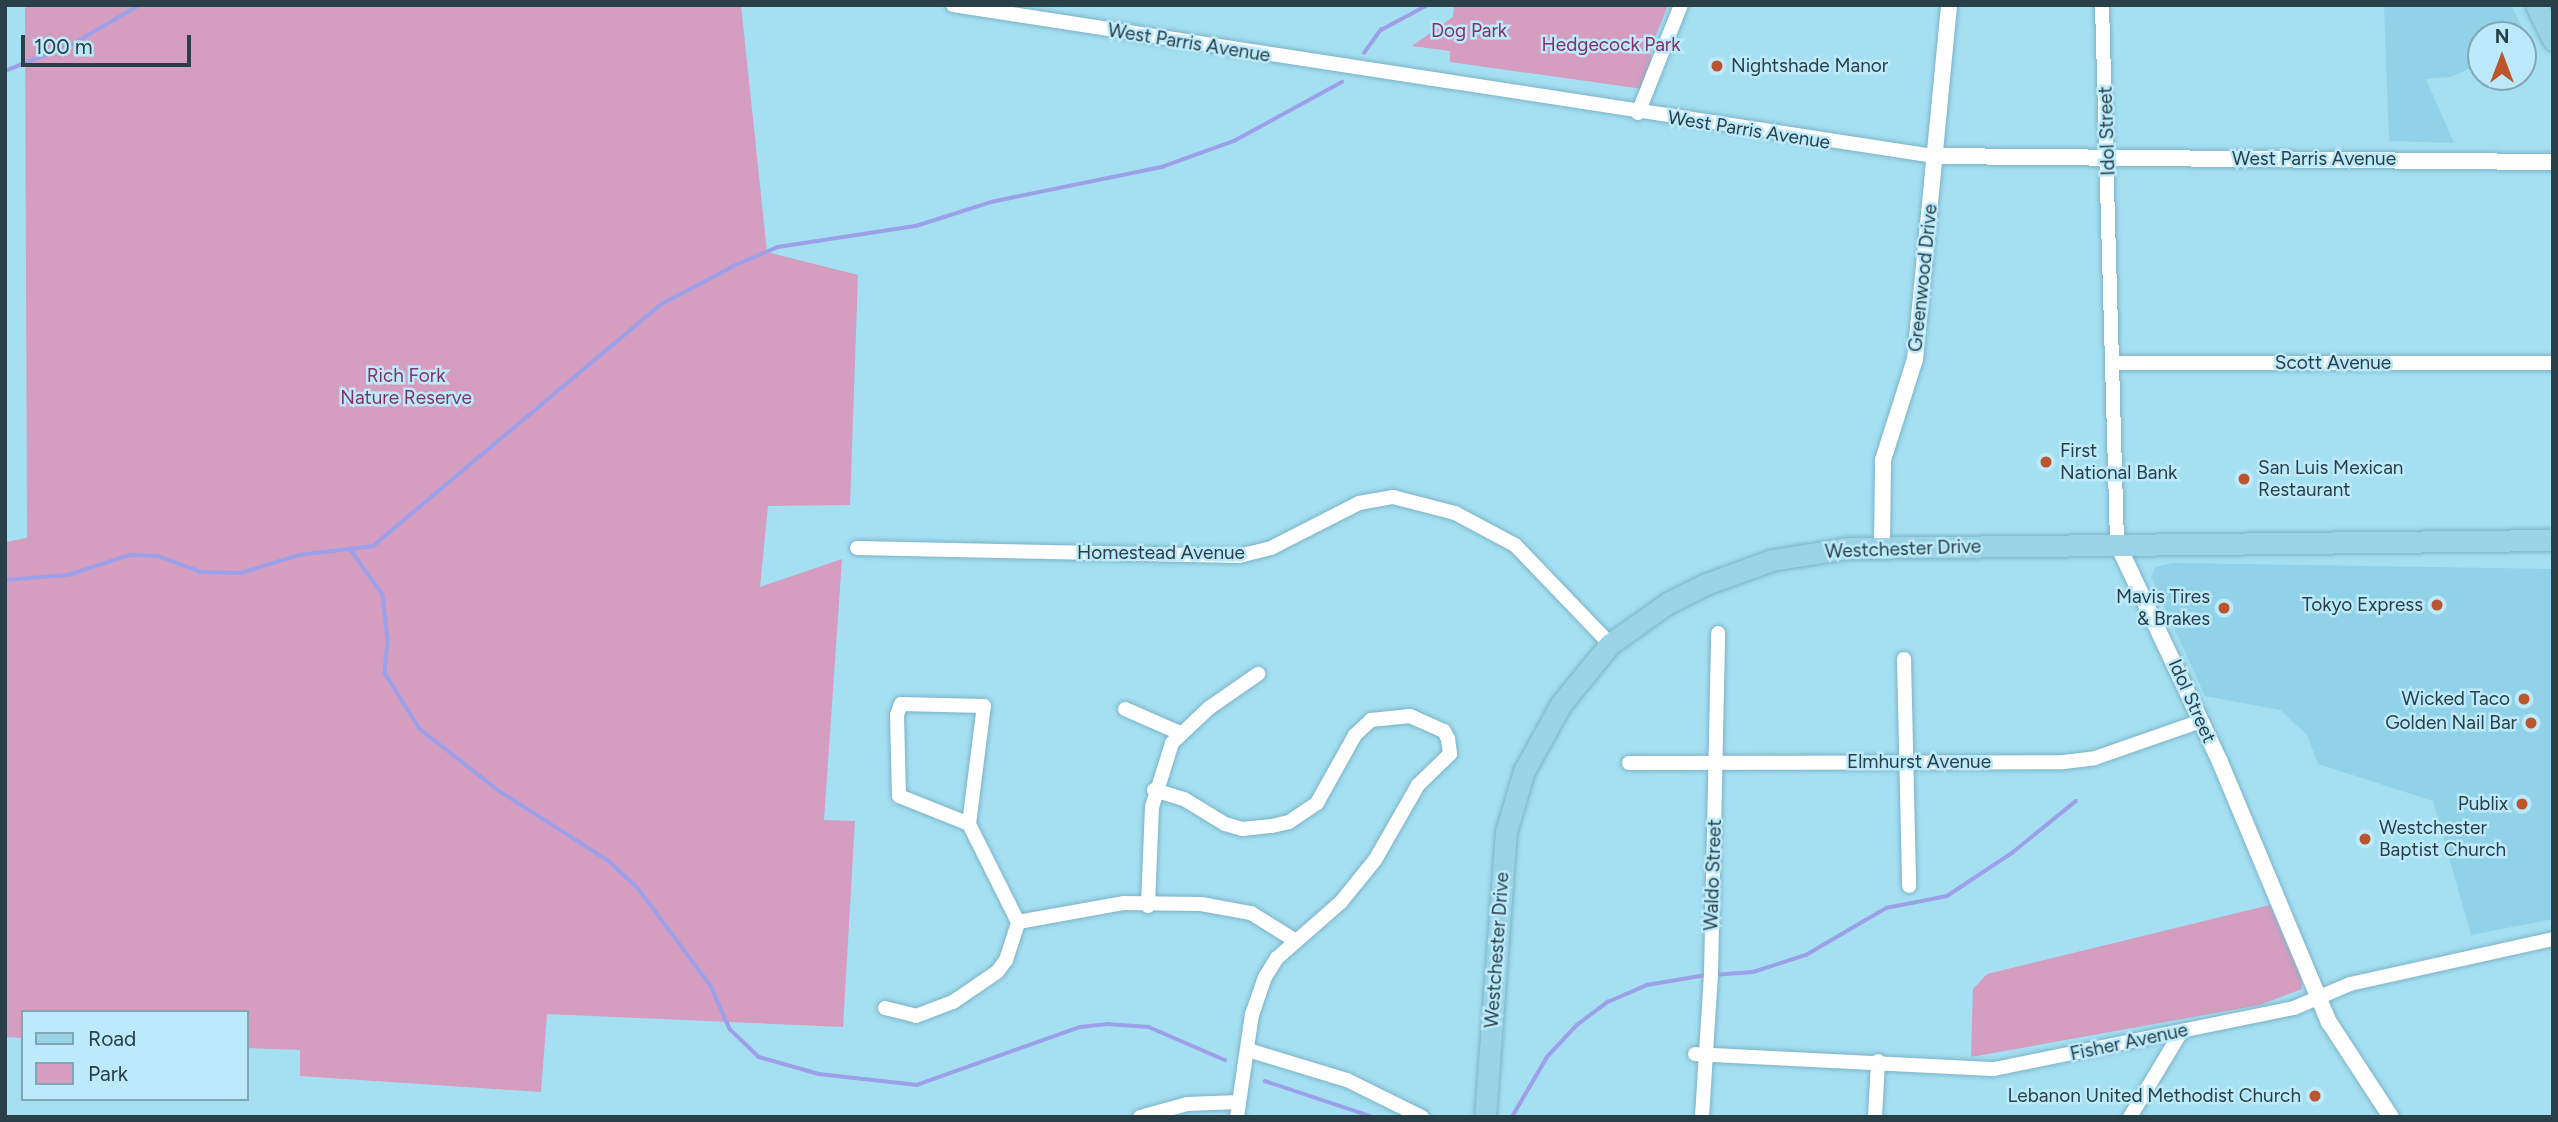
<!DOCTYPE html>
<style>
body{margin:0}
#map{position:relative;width:2558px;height:1122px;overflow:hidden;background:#a5dff2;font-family:Figtree,sans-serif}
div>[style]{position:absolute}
.built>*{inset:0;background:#91d2e8}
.green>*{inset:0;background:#d59dc0}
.stream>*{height:3.5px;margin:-1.75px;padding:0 1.75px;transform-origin:1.75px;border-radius:1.75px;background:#9ca0e9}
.roads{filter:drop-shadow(0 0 2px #7bb3c6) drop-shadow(0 0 2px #7bb3c6)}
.minor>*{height:14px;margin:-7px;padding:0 7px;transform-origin:7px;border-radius:7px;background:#fff}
.tertiary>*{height:16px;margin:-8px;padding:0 8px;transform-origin:8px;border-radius:8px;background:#fff}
.primary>*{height:21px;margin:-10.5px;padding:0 10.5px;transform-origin:10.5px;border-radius:10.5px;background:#9ad3e5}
.dots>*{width:19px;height:19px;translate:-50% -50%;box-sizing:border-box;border:4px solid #bceafa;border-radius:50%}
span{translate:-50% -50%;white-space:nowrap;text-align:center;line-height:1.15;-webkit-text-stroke:5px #bceafa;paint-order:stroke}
.park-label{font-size:19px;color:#84306b}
.street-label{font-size:19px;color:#294048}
.poi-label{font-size:19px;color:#294048}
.left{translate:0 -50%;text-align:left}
.right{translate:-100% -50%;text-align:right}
.frame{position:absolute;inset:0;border:7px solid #294048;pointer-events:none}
.legend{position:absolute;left:21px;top:1010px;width:228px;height:91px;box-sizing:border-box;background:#bceafa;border:2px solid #81a6b3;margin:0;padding:9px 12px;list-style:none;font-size:21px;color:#294048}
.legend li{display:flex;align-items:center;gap:14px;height:35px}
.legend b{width:35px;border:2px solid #81a6b3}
.north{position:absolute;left:2467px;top:21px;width:70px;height:70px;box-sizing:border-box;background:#bceafa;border:2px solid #81a6b3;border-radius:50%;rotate:0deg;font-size:19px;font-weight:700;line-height:28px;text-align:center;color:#294048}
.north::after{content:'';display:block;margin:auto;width:24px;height:32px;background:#bc552b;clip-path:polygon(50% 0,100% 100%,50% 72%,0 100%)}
.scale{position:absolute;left:21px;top:35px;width:170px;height:32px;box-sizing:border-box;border:4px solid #294048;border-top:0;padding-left:9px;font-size:21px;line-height:24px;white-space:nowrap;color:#294048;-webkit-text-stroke:5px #bceafa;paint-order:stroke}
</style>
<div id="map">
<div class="built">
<i style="clip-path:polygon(2384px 5px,2511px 5px,2528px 40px,2523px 42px,2523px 35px,2481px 35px,2481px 63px,2451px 77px,2426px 79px,2454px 143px,2389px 141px)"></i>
<i style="clip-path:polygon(2174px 563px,2553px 569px,2553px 919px,2471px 935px,2433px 801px,2318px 764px,2307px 735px,2280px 710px,2205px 696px,2151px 577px,2155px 567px)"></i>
</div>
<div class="green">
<i style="clip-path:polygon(25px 5px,741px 5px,767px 252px,858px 275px,850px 505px,768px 506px,760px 587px,842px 559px,824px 820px,855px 821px,843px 1027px,547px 1014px,541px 1092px,300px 1076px,300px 1050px,247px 1048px,247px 1012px,23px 1012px,23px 1038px,5px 1037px,5px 542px,27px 538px)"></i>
<i style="clip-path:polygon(1454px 5px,1668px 5px,1651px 48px,1650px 90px,1450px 62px,1450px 51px,1412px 46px,1453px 17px)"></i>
<i style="clip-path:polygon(2270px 905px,2301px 978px,2302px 989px,2260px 1005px,1971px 1057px,1973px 989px,1987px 974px)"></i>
</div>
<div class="stream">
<i style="left:1364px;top:53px;width:29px;rotate:-54deg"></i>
<i style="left:1381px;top:30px;width:53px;rotate:-28deg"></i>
<i style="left:5px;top:71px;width:71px;rotate:-21.5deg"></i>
<i style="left:71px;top:45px;width:80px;rotate:-30.1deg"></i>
<i style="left:351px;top:550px;width:55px;rotate:54.6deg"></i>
<i style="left:383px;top:595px;width:45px;rotate:83.7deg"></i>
<i style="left:388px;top:640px;width:33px;rotate:95deg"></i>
<i style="left:385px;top:673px;width:66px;rotate:58deg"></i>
<i style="left:420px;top:729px;width:99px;rotate:38deg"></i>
<i style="left:498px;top:790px;width:132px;rotate:32.6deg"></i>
<i style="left:609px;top:861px;width:40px;rotate:43deg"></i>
<i style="left:638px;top:888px;width:122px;rotate:53.3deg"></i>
<i style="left:711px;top:986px;width:47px;rotate:66.2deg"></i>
<i style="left:730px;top:1029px;width:40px;rotate:44deg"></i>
<i style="left:759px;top:1057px;width:62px;rotate:15.8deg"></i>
<i style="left:819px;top:1074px;width:99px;rotate:6.4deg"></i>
<i style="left:917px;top:1085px;width:173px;rotate:-19.6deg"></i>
<i style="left:1080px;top:1027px;width:27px;rotate:-6deg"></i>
<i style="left:1107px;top:1024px;width:42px;rotate:4.1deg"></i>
<i style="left:1149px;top:1027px;width:83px;rotate:23.5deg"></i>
<i style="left:5px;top:580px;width:63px;rotate:-4.5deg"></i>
<i style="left:68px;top:575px;width:65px;rotate:-17.9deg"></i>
<i style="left:130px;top:555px;width:28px;rotate:2deg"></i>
<i style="left:158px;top:556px;width:46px;rotate:20.4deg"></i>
<i style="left:201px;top:572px;width:40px;rotate:1.4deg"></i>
<i style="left:241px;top:573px;width:61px;rotate:-17.2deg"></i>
<i style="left:299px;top:555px;width:75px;rotate:-6.9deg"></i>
<i style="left:373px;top:546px;width:375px;rotate:-40deg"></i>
<i style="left:660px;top:305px;width:86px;rotate:-27.8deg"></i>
<i style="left:736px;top:265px;width:46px;rotate:-23.2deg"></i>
<i style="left:778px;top:247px;width:140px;rotate:-8.7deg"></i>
<i style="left:916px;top:226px;width:79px;rotate:-17.7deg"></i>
<i style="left:991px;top:202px;width:175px;rotate:-11.6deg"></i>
<i style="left:1162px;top:167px;width:77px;rotate:-19.9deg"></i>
<i style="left:1234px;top:141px;width:123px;rotate:-28.6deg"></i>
<i style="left:1713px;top:975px;width:40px;rotate:-4.3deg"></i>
<i style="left:1753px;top:972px;width:56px;rotate:-17.8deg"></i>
<i style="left:1806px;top:955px;width:93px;rotate:-30.4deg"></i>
<i style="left:1886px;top:908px;width:62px;rotate:-11.1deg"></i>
<i style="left:1947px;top:896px;width:78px;rotate:-33.5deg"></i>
<i style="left:2012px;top:853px;width:82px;rotate:-39.1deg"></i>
<i style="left:1265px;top:1081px;width:114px;rotate:18.4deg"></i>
<i style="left:1512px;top:1117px;width:69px;rotate:-59.7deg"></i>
<i style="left:1547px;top:1057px;width:44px;rotate:-46.8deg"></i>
<i style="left:1577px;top:1025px;width:39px;rotate:-37deg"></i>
<i style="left:1608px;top:1002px;width:43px;rotate:-23.6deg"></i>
<i style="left:1647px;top:985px;width:60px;rotate:-9.6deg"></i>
</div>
<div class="roads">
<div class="minor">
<i style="left:953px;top:5px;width:993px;rotate:8.75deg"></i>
<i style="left:2102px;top:5px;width:538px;rotate:88.4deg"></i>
<i style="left:1638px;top:113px;width:116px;rotate:-68.3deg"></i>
<i style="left:2113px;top:363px;width:440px"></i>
<i style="left:857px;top:548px;width:382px;rotate:1.2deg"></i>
<i style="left:1239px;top:556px;width:33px;rotate:-14deg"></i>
<i style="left:1271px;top:548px;width:99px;rotate:-27.1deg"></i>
<i style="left:1359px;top:503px;width:35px;rotate:-10deg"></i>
<i style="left:1393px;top:497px;width:64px;rotate:14.5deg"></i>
<i style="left:1455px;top:513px;width:68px;rotate:28.1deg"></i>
<i style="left:1515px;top:545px;width:137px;rotate:46.2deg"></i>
<i style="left:1904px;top:659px;width:227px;rotate:88.7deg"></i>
<i style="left:1125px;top:709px;width:60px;rotate:23.6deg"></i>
<i style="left:1629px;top:763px;width:435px;rotate:-0.1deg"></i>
<i style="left:2064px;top:762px;width:31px;rotate:-7deg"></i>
<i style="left:2095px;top:758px;width:112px;rotate:-19.2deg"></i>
<i style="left:1154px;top:790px;width:31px;rotate:17deg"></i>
<i style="left:1184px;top:799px;width:48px;rotate:31.4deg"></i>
<i style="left:1225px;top:824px;width:18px;rotate:16deg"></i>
<i style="left:1242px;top:829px;width:30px;rotate:-6deg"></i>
<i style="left:1272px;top:826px;width:17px;rotate:-13deg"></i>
<i style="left:1289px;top:822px;width:34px;rotate:-34deg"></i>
<i style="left:1317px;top:803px;width:78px;rotate:-60.8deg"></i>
<i style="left:1355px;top:735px;width:22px;rotate:-43deg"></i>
<i style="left:1371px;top:720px;width:39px;rotate:-6deg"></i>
<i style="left:1410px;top:716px;width:37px;rotate:24deg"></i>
<i style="left:1444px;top:731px;width:9px;rotate:63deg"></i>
<i style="left:1448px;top:739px;width:15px;rotate:82deg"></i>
<i style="left:1450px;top:754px;width:45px;rotate:135.9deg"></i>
<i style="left:1418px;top:785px;width:86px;rotate:119.8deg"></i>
<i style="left:1375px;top:860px;width:54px;rotate:129deg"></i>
<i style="left:1341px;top:902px;width:85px;rotate:138.8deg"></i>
<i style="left:1277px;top:958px;width:22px;rotate:122deg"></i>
<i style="left:1265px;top:977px;width:39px;rotate:109deg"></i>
<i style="left:1252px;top:1014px;width:104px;rotate:98.3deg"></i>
<i style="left:1148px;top:906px;width:99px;rotate:-87.7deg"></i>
<i style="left:1152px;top:807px;width:67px;rotate:-72.6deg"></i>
<i style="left:1172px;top:743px;width:51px;rotate:-43.4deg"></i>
<i style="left:1209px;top:708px;width:60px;rotate:-34.8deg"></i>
<i style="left:1018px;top:922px;width:108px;rotate:-10.2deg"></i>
<i style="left:1124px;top:903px;width:77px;rotate:0.7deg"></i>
<i style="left:1201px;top:904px;width:51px;rotate:10.2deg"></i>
<i style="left:1251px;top:913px;width:53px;rotate:31.9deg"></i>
<i style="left:885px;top:1008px;width:32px;rotate:14deg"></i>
<i style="left:916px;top:1016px;width:40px;rotate:-21deg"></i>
<i style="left:953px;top:1002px;width:53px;rotate:-34.3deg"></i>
<i style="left:997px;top:972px;width:15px;rotate:-53deg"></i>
<i style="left:1006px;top:960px;width:40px;rotate:-72deg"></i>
<i style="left:1018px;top:922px;width:110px;rotate:-116.6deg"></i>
<i style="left:969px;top:824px;width:119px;rotate:-82.8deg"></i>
<i style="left:984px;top:706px;width:83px;rotate:-178.6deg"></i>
<i style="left:901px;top:704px;width:12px;rotate:110deg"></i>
<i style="left:897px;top:715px;width:81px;rotate:88.6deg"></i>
<i style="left:899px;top:796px;width:75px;rotate:21.8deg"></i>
<i style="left:1248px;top:1050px;width:103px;rotate:16.9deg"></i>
<i style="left:1347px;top:1080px;width:84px;rotate:26.3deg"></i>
<i style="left:1695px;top:1054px;width:299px;rotate:2.9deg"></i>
<i style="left:1994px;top:1069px;width:306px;rotate:-11.5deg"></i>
<i style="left:2294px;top:1008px;width:61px;rotate:-23.2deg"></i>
<i style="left:2350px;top:984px;width:208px;rotate:-12.5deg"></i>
<i style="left:1140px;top:1117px;width:49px;rotate:-15.5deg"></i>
<i style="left:1187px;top:1104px;width:52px;rotate:-2.2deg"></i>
<i style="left:1702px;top:1117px;width:142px;rotate:-86.4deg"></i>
<i style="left:1711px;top:975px;width:342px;rotate:-88.8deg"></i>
<i style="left:1875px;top:1117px;width:56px;rotate:-86.9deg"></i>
<i style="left:2130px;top:1117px;width:99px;rotate:-59deg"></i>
</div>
<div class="tertiary">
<i style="left:1934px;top:156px;width:619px;rotate:0.56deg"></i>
<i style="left:2117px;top:543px;width:242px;rotate:64.8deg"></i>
<i style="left:2220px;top:762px;width:282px;rotate:67.3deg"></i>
<i style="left:2329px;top:1022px;width:113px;rotate:56.9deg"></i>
<i style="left:1882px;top:546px;width:86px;rotate:-89.3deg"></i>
<i style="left:1883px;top:460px;width:106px;rotate:-72.4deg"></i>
<i style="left:1915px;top:359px;width:356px;rotate:-84.5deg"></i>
</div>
<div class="primary">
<i style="left:2536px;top:5px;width:39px;rotate:64deg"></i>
<i style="left:1485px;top:1117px;width:286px;rotate:-85.8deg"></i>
<i style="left:1506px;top:832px;width:64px;rotate:-73.6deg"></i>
<i style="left:1524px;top:771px;width:77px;rotate:-61.1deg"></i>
<i style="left:1561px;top:704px;width:77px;rotate:-50.8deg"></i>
<i style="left:1610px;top:644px;width:71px;rotate:-35.3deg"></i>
<i style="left:1668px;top:603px;width:42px;rotate:-26.6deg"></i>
<i style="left:1706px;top:584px;width:70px;rotate:-20deg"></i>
<i style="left:1772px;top:560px;width:78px;rotate:-8.9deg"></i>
<i style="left:1849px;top:548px;width:704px;rotate:-0.65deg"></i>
</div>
</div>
<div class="dots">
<i style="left:1717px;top:66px;background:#bc552b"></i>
<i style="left:2046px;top:462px;background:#bc552b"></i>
<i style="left:2244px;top:479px;background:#bc552b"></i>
<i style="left:2437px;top:605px;background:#bc552b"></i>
<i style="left:2224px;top:608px;background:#bc552b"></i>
<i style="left:2524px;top:699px;background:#bc552b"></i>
<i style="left:2531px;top:723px;background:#bc552b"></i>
<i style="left:2522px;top:804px;background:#bc552b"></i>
<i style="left:2365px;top:839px;background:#bc552b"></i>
<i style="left:2315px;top:1096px;background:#bc552b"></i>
</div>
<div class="park-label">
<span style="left:1469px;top:31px">Dog Park</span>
<span style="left:1611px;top:45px">Hedgecock Park</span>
<span style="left:406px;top:387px">Rich Fork<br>Nature Reserve</span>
</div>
<div class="street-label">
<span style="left:1189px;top:43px;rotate:9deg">West Parris Avenue</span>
<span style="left:1749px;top:130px;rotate:9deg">West Parris Avenue</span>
<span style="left:2107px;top:131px;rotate:-92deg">Idol Street</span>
<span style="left:2314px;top:159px">West Parris Avenue</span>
<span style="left:1923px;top:278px;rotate:-84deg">Greenwood Drive</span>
<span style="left:2333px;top:363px">Scott Avenue</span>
<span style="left:1903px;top:549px;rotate:-2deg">Westchester Drive</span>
<span style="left:1161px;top:553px">Homestead Avenue</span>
<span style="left:2192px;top:701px;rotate:66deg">Idol Street</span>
<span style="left:1919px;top:762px">Elmhurst Avenue</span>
<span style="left:1713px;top:875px;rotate:-88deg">Waldo Street</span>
<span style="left:1497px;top:950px;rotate:-86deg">Westchester Drive</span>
<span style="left:2129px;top:1042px;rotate:-12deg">Fisher Avenue</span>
</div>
<div class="poi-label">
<span class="left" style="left:1731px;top:66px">Nightshade Manor</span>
<span class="left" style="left:2060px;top:462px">First<br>National Bank</span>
<span class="left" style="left:2258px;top:479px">San Luis Mexican<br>Restaurant</span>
<span class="right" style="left:2210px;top:608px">Mavis Tires<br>&amp; Brakes</span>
<span class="right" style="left:2423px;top:605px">Tokyo Express</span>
<span class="right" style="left:2510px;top:699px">Wicked Taco</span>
<span class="right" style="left:2517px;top:723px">Golden Nail Bar</span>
<span class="right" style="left:2508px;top:804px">Publix</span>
<span class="left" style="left:2379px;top:839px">Westchester<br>Baptist Church</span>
<span class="right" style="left:2301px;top:1096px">Lebanon United Methodist Church</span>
</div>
<div class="frame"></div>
<ul class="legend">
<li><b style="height:9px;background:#9ad3e5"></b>Road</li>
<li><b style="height:19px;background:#d59dc0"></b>Park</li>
</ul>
<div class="north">N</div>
<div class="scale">100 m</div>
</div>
